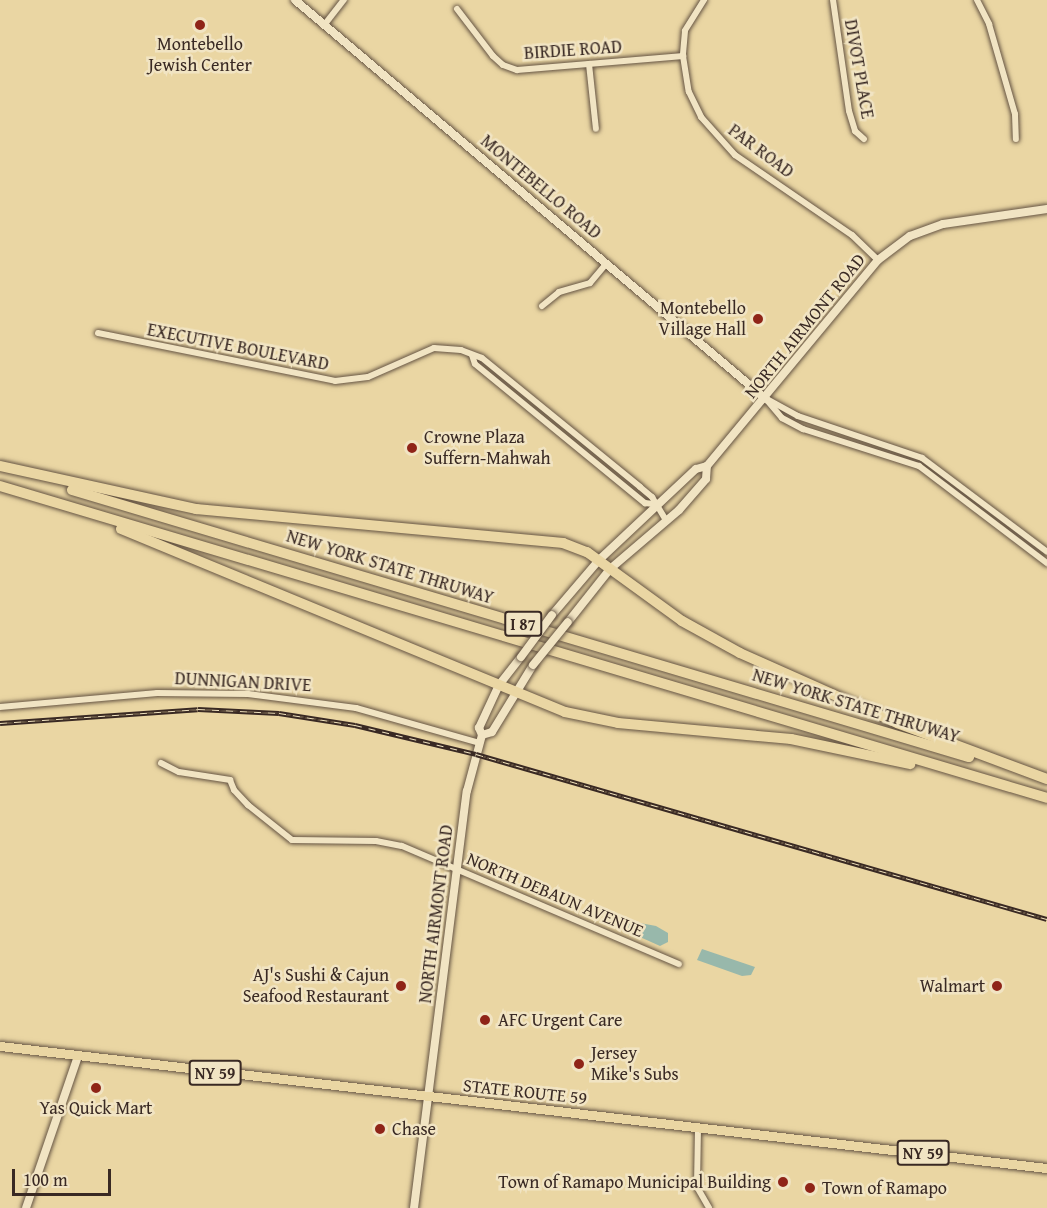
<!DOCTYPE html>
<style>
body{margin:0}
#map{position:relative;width:1047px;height:1208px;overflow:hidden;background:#ead6a3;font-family:"Gentium Book Plus",serif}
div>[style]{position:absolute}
.water>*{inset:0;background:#98b8ab}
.roads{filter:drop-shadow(0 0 2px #655443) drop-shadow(0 0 2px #655443)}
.minor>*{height:6px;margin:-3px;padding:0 3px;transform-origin:3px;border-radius:3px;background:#f1e4c3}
.tertiary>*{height:8px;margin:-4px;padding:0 4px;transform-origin:4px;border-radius:4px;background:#f1e4c3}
.primary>*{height:9px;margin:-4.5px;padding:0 4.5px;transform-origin:4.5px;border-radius:4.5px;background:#ead6a3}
.motorway>*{height:10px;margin:-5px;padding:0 5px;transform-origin:5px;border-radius:5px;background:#ead6a3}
.rail>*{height:4.5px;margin-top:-2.25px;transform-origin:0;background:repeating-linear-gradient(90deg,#f1e4c3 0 7px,#392923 0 14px);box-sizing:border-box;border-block:2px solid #392923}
.bridges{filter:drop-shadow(0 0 2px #655443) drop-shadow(0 0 2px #655443)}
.tertiary-bridge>*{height:8px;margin:-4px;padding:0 4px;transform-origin:4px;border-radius:4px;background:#f1e4c3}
.dots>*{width:16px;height:16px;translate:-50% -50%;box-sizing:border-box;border:3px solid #f1e4c3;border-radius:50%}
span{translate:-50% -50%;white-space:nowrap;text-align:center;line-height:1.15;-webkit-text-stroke:5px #f1e4c3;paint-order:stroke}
.shield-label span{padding:2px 4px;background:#f1e4c3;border:2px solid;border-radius:4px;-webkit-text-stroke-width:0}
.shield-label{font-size:16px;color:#392923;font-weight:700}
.poi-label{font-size:18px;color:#392923}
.right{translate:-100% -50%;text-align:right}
.left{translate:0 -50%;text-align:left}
.street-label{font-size:18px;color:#392923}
.scale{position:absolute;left:12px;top:1169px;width:99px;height:27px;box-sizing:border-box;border:3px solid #392923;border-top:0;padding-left:8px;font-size:18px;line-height:21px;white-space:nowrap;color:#392923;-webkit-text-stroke:4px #f1e4c3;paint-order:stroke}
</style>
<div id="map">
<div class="water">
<i style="clip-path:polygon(624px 920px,656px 926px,668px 933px,668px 942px,660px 946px,631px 933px,620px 926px)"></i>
<i style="clip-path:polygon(702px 949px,755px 967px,751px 975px,742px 976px,697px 960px)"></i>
</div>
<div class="roads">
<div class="minor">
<i style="left:704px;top:0;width:36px;rotate:122deg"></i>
<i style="left:685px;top:31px;width:25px;rotate:95deg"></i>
<i style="left:683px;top:56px;width:36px;rotate:81deg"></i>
<i style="left:689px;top:92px;width:28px;rotate:64deg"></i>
<i style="left:701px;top:117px;width:51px;rotate:48.2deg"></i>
<i style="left:735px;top:155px;width:142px;rotate:34.4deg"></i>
<i style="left:852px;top:235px;width:36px;rotate:44deg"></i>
<i style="left:833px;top:0;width:112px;rotate:81.8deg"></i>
<i style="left:849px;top:111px;width:21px;rotate:73deg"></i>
<i style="left:855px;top:131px;width:12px;rotate:42deg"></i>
<i style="left:977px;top:0;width:27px;rotate:63deg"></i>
<i style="left:989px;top:24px;width:94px;rotate:73.9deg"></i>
<i style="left:1015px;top:114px;width:25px;rotate:88deg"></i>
<i style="left:457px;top:9px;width:59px;rotate:52.5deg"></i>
<i style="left:493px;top:56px;width:13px;rotate:42deg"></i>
<i style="left:503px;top:65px;width:15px;rotate:20deg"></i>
<i style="left:517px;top:70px;width:167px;rotate:-4.8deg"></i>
<i style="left:325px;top:24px;width:31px;rotate:-52deg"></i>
<i style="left:589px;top:64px;width:65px;rotate:83.9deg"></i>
<i style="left:542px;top:306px;width:22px;rotate:-39deg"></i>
<i style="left:559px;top:292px;width:32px;rotate:-16deg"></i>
<i style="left:590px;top:283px;width:26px;rotate:-50deg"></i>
<i style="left:98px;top:333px;width:242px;rotate:11.4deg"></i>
<i style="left:335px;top:381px;width:33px;rotate:-7deg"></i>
<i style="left:368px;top:377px;width:72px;rotate:-23.7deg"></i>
<i style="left:434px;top:348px;width:27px;rotate:4deg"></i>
<i style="left:461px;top:350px;width:22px;rotate:21deg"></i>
<i style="left:482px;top:358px;width:204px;rotate:39.2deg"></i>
<i style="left:640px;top:487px;width:16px;rotate:40deg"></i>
<i style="left:652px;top:497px;width:27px;rotate:59deg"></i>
<i style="left:472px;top:355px;width:9px;rotate:72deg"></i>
<i style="left:475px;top:364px;width:220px;rotate:39.3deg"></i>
<i style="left:645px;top:503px;width:8px;rotate:7deg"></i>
<i style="left:766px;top:399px;width:25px;rotate:50deg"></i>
<i style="left:782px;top:418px;width:24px;rotate:28deg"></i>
<i style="left:803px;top:429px;width:122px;rotate:17.7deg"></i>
<i style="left:919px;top:466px;width:161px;rotate:37.2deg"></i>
<i style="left:767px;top:399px;width:35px;rotate:29deg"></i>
<i style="left:798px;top:416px;width:131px;rotate:18.7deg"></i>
<i style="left:922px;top:458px;width:156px;rotate:36.9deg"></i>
<i style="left:0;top:707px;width:158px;rotate:-5.1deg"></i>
<i style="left:157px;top:693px;width:91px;rotate:0.6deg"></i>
<i style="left:248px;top:694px;width:109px;rotate:7.4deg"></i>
<i style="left:356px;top:708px;width:129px;rotate:15.8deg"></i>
<i style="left:161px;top:763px;width:20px;rotate:27deg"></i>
<i style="left:179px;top:772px;width:52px;rotate:8.9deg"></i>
<i style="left:230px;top:780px;width:11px;rotate:68deg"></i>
<i style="left:234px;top:790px;width:21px;rotate:47deg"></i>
<i style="left:248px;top:805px;width:56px;rotate:38.5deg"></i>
<i style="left:292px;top:840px;width:84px;rotate:0.7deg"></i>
<i style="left:376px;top:841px;width:26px;rotate:11deg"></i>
<i style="left:402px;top:846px;width:301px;rotate:23.1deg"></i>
<i style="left:698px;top:1128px;width:59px;rotate:91deg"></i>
<i style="left:697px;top:1187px;width:24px;rotate:60deg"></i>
</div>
<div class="tertiary">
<i style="left:295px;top:0;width:617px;rotate:40.27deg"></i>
<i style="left:552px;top:615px;width:72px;rotate:-49.5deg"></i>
<i style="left:599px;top:560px;width:133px;rotate:-43.2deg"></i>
<i style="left:696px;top:469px;width:11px;rotate:-15deg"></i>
<i style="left:707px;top:466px;width:268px;rotate:-50.3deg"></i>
<i style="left:878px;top:260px;width:40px;rotate:-37deg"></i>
<i style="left:910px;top:236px;width:35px;rotate:-20deg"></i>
<i style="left:943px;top:224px;width:105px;rotate:-8.2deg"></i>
<i style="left:568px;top:622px;width:68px;rotate:-51.6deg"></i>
<i style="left:610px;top:569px;width:91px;rotate:-40.5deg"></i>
<i style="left:679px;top:510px;width:41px;rotate:-48.9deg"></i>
<i style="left:706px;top:479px;width:13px;rotate:-86deg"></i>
<i style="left:482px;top:735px;width:10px;rotate:-17deg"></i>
<i style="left:492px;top:732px;width:79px;rotate:-58.5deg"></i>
<i style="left:26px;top:1208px;width:161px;rotate:-71.1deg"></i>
<i style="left:414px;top:1208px;width:420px;rotate:-82.8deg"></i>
<i style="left:467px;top:791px;width:58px;rotate:-75deg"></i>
<i style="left:482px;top:735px;width:8px;rotate:-113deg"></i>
<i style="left:479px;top:728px;width:47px;rotate:-65.1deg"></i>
<i style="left:499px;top:685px;width:36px;rotate:-52deg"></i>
</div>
<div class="primary">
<i style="left:0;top:1046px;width:1054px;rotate:6.65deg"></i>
</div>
<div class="motorway">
<i style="left:0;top:466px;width:201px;rotate:12.4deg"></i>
<i style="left:196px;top:509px;width:369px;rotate:5.3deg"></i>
<i style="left:563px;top:543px;width:26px;rotate:21deg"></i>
<i style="left:587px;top:552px;width:117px;rotate:36deg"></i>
<i style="left:682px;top:621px;width:66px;rotate:28.9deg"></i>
<i style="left:740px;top:653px;width:172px;rotate:24deg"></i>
<i style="left:897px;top:723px;width:160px;rotate:20.5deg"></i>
<i style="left:0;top:486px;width:1092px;rotate:16.59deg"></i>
<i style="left:72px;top:490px;width:936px;rotate:16.58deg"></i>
<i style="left:121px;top:529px;width:480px;rotate:22.4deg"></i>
<i style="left:565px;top:712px;width:54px;rotate:11.7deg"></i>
<i style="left:618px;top:723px;width:174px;rotate:5.3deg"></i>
<i style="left:791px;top:739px;width:122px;rotate:11.9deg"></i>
</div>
</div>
<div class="rail">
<i style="left:0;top:723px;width:198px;rotate:-4deg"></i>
<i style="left:198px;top:709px;width:81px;rotate:2.8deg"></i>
<i style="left:279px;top:713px;width:77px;rotate:9deg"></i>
<i style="left:355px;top:725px;width:124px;rotate:13.5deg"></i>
<i style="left:476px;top:754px;width:594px;rotate:16.12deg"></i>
</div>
<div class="bridges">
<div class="tertiary-bridge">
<i style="left:521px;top:657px;width:52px;rotate:-53.6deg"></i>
<i style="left:533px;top:665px;width:55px;rotate:-50.9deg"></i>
</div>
</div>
<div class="dots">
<i style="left:200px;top:25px;background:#8f2418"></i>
<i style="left:758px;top:319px;background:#8f2418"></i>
<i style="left:412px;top:448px;background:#8f2418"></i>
<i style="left:401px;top:986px;background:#8f2418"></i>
<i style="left:997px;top:986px;background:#8f2418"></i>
<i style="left:485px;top:1020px;background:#8f2418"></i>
<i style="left:579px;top:1064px;background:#8f2418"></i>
<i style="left:96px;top:1088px;background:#8f2418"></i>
<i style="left:380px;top:1129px;background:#8f2418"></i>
<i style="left:783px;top:1182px;background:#8f2418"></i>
<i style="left:810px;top:1188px;background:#8f2418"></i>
</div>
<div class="shield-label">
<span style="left:523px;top:624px">I 87</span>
<span style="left:215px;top:1073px">NY 59</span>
<span style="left:923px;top:1153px">NY 59</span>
</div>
<div class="poi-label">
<span style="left:200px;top:55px">Montebello<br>Jewish Center</span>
<span class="right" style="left:746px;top:319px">Montebello<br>Village Hall</span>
<span class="left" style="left:424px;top:448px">Crowne Plaza<br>Suffern-Mahwah</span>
<span class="right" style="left:389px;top:986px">AJ's Sushi &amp; Cajun<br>Seafood Restaurant</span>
<span class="right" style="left:985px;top:986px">Walmart</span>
<span class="left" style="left:498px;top:1020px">AFC Urgent Care</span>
<span class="left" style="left:591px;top:1064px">Jersey<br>Mike's Subs</span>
<span style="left:96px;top:1108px">Yas Quick Mart</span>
<span class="left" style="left:392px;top:1129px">Chase</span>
<span class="right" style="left:771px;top:1182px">Town of Ramapo Municipal Building</span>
<span class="left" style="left:822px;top:1188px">Town of Ramapo</span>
</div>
<div class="street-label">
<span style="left:573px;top:50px;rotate:-4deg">BIRDIE ROAD</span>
<span style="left:859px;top:69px;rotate:80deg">DIVOT PLACE</span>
<span style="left:761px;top:151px;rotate:37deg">PAR ROAD</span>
<span style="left:541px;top:187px;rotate:40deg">MONTEBELLO ROAD</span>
<span style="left:805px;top:326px;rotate:-51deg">NORTH AIRMONT ROAD</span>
<span style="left:238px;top:347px;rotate:11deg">EXECUTIVE BOULEVARD</span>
<span style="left:390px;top:567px;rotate:17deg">NEW YORK STATE THRUWAY</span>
<span style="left:243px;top:682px;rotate:3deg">DUNNIGAN DRIVE</span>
<span style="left:856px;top:706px;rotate:17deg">NEW YORK STATE THRUWAY</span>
<span style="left:555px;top:895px;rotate:23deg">NORTH DEBAUN AVENUE</span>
<span style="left:436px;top:914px;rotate:-83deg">NORTH AIRMONT ROAD</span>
<span style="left:525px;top:1092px;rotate:6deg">STATE ROUTE 59</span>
</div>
<div class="scale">100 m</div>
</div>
